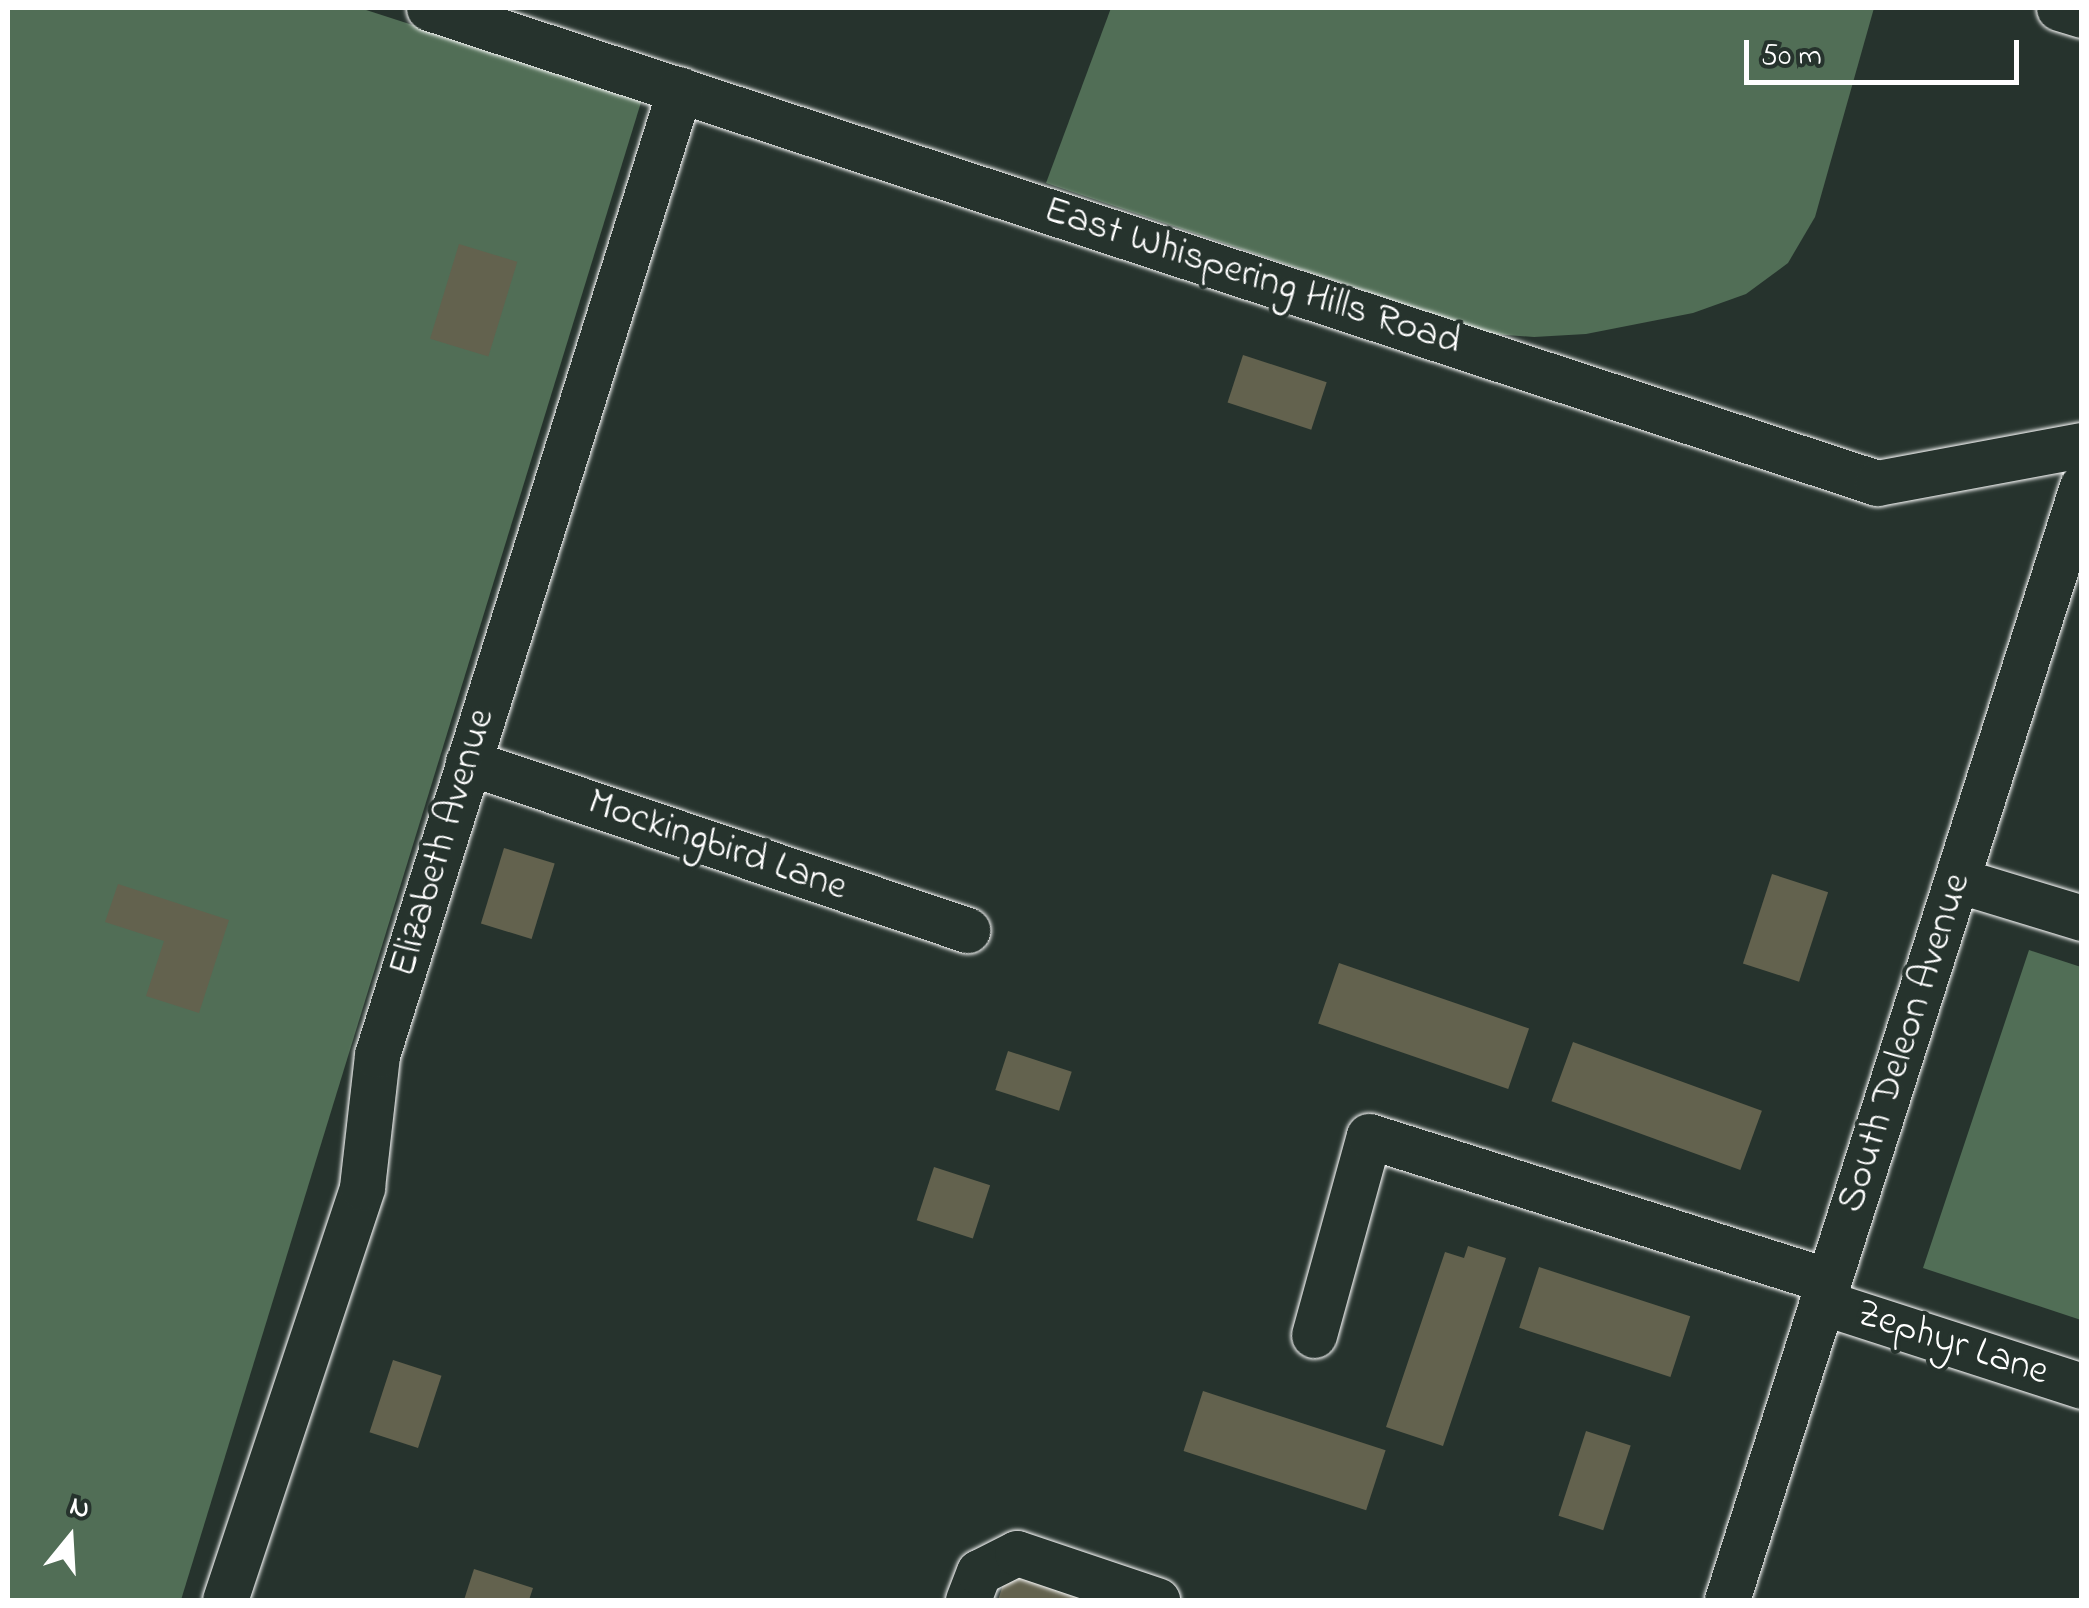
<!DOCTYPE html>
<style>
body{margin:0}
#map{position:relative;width:2089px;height:1608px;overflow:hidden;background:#26332d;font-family:"Indie Flower",sans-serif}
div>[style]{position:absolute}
.green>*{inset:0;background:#516e56}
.building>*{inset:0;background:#63624e;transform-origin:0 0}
.roads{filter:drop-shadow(0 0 2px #fff) drop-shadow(0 0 2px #fff)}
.minor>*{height:45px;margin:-22.5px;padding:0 22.5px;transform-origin:22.5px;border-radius:22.5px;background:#26332d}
span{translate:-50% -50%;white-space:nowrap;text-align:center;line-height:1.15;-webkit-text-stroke:8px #26332d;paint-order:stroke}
.street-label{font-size:40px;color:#fff}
.frame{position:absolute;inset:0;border:10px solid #fff;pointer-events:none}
.north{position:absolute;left:20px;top:1488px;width:100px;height:100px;-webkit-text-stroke:8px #26332d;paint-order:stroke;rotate:18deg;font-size:28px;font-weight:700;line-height:40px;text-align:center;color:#fff}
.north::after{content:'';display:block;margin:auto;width:35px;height:45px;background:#fff;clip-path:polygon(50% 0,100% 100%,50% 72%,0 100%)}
.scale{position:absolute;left:1744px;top:40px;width:275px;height:45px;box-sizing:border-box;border:5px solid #fff;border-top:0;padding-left:12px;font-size:30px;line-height:35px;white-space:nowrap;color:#fff;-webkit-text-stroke:8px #26332d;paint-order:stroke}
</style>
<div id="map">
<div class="green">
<i style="clip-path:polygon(8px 8px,360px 8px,642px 99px,181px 1600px,8px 1600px)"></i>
<i style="clip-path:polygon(1111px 8px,1874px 8px,1815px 217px,1788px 263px,1746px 294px,1693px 313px,1586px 334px,1534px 337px,1493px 334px,1046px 183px)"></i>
<i style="clip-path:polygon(2029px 950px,2081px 967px,2081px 1320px,1923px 1268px)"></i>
</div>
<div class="building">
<i style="left:459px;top:244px;width:61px;height:99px;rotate:17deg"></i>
<i style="left:1243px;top:355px;width:88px;height:50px;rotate:18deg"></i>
<i style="left:504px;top:848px;width:53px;height:79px;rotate:17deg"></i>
<i style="left:1772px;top:874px;width:59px;height:94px;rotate:18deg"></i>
<i style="clip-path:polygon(118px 884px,229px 920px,199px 1013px,146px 996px,164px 941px,105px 922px)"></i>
<i style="left:1339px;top:963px;width:201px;height:64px;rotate:19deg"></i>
<i style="left:1573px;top:1042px;width:201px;height:63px;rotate:20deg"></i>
<i style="left:1008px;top:1051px;width:67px;height:41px;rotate:18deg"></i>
<i style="left:934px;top:1167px;width:59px;height:56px;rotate:18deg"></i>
<i style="clip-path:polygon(1468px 1246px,1506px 1258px,1443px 1446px,1386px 1427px,1445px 1252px,1464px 1258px)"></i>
<i style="left:1539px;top:1267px;width:159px;height:64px;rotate:18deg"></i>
<i style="left:393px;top:1360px;width:51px;height:76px;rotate:18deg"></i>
<i style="left:1203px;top:1391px;width:192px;height:63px;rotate:18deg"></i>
<i style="left:1586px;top:1431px;width:47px;height:89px;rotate:18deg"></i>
<i style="clip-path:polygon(474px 1569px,533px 1588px,529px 1600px,464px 1600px)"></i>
<i style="clip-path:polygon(1007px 1573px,1086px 1600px,998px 1600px)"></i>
</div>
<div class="roads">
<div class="minor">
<i style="left:429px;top:8px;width:1524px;rotate:18.16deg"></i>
<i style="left:1877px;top:483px;width:208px;rotate:-10.5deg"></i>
<i style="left:2059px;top:8px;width:24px;rotate:17deg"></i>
<i style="left:468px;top:762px;width:527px;rotate:18.61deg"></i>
<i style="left:1957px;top:880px;width:131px;rotate:16.9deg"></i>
<i style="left:1822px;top:1302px;width:273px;rotate:17.9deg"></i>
<i style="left:1314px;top:1335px;width:206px;rotate:-74.6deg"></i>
<i style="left:1369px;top:1136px;width:482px;rotate:17.5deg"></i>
<i style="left:225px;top:1600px;width:435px;rotate:-71.6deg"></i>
<i style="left:362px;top:1187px;width:133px;rotate:-83.5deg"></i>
<i style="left:377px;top:1055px;width:1012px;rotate:-72.59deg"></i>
<i style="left:968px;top:1600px;width:30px;rotate:-69deg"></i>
<i style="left:979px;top:1572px;width:42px;rotate:-26.6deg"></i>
<i style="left:1017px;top:1553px;width:148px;rotate:18.6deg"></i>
<i style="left:1727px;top:1600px;width:1169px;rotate:-72.32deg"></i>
</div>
</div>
<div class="street-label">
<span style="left:1252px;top:277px;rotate:18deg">East Whispering Hills Road</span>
<span style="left:443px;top:843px;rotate:-73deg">Elizabeth Avenue</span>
<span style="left:717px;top:846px;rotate:19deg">Mockingbird Lane</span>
<span style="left:1905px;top:1043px;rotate:-72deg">South Deleon Avenue</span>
<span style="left:1952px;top:1344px;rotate:18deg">Zephyr Lane</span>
</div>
<div class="frame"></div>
<div class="north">N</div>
<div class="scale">50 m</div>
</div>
